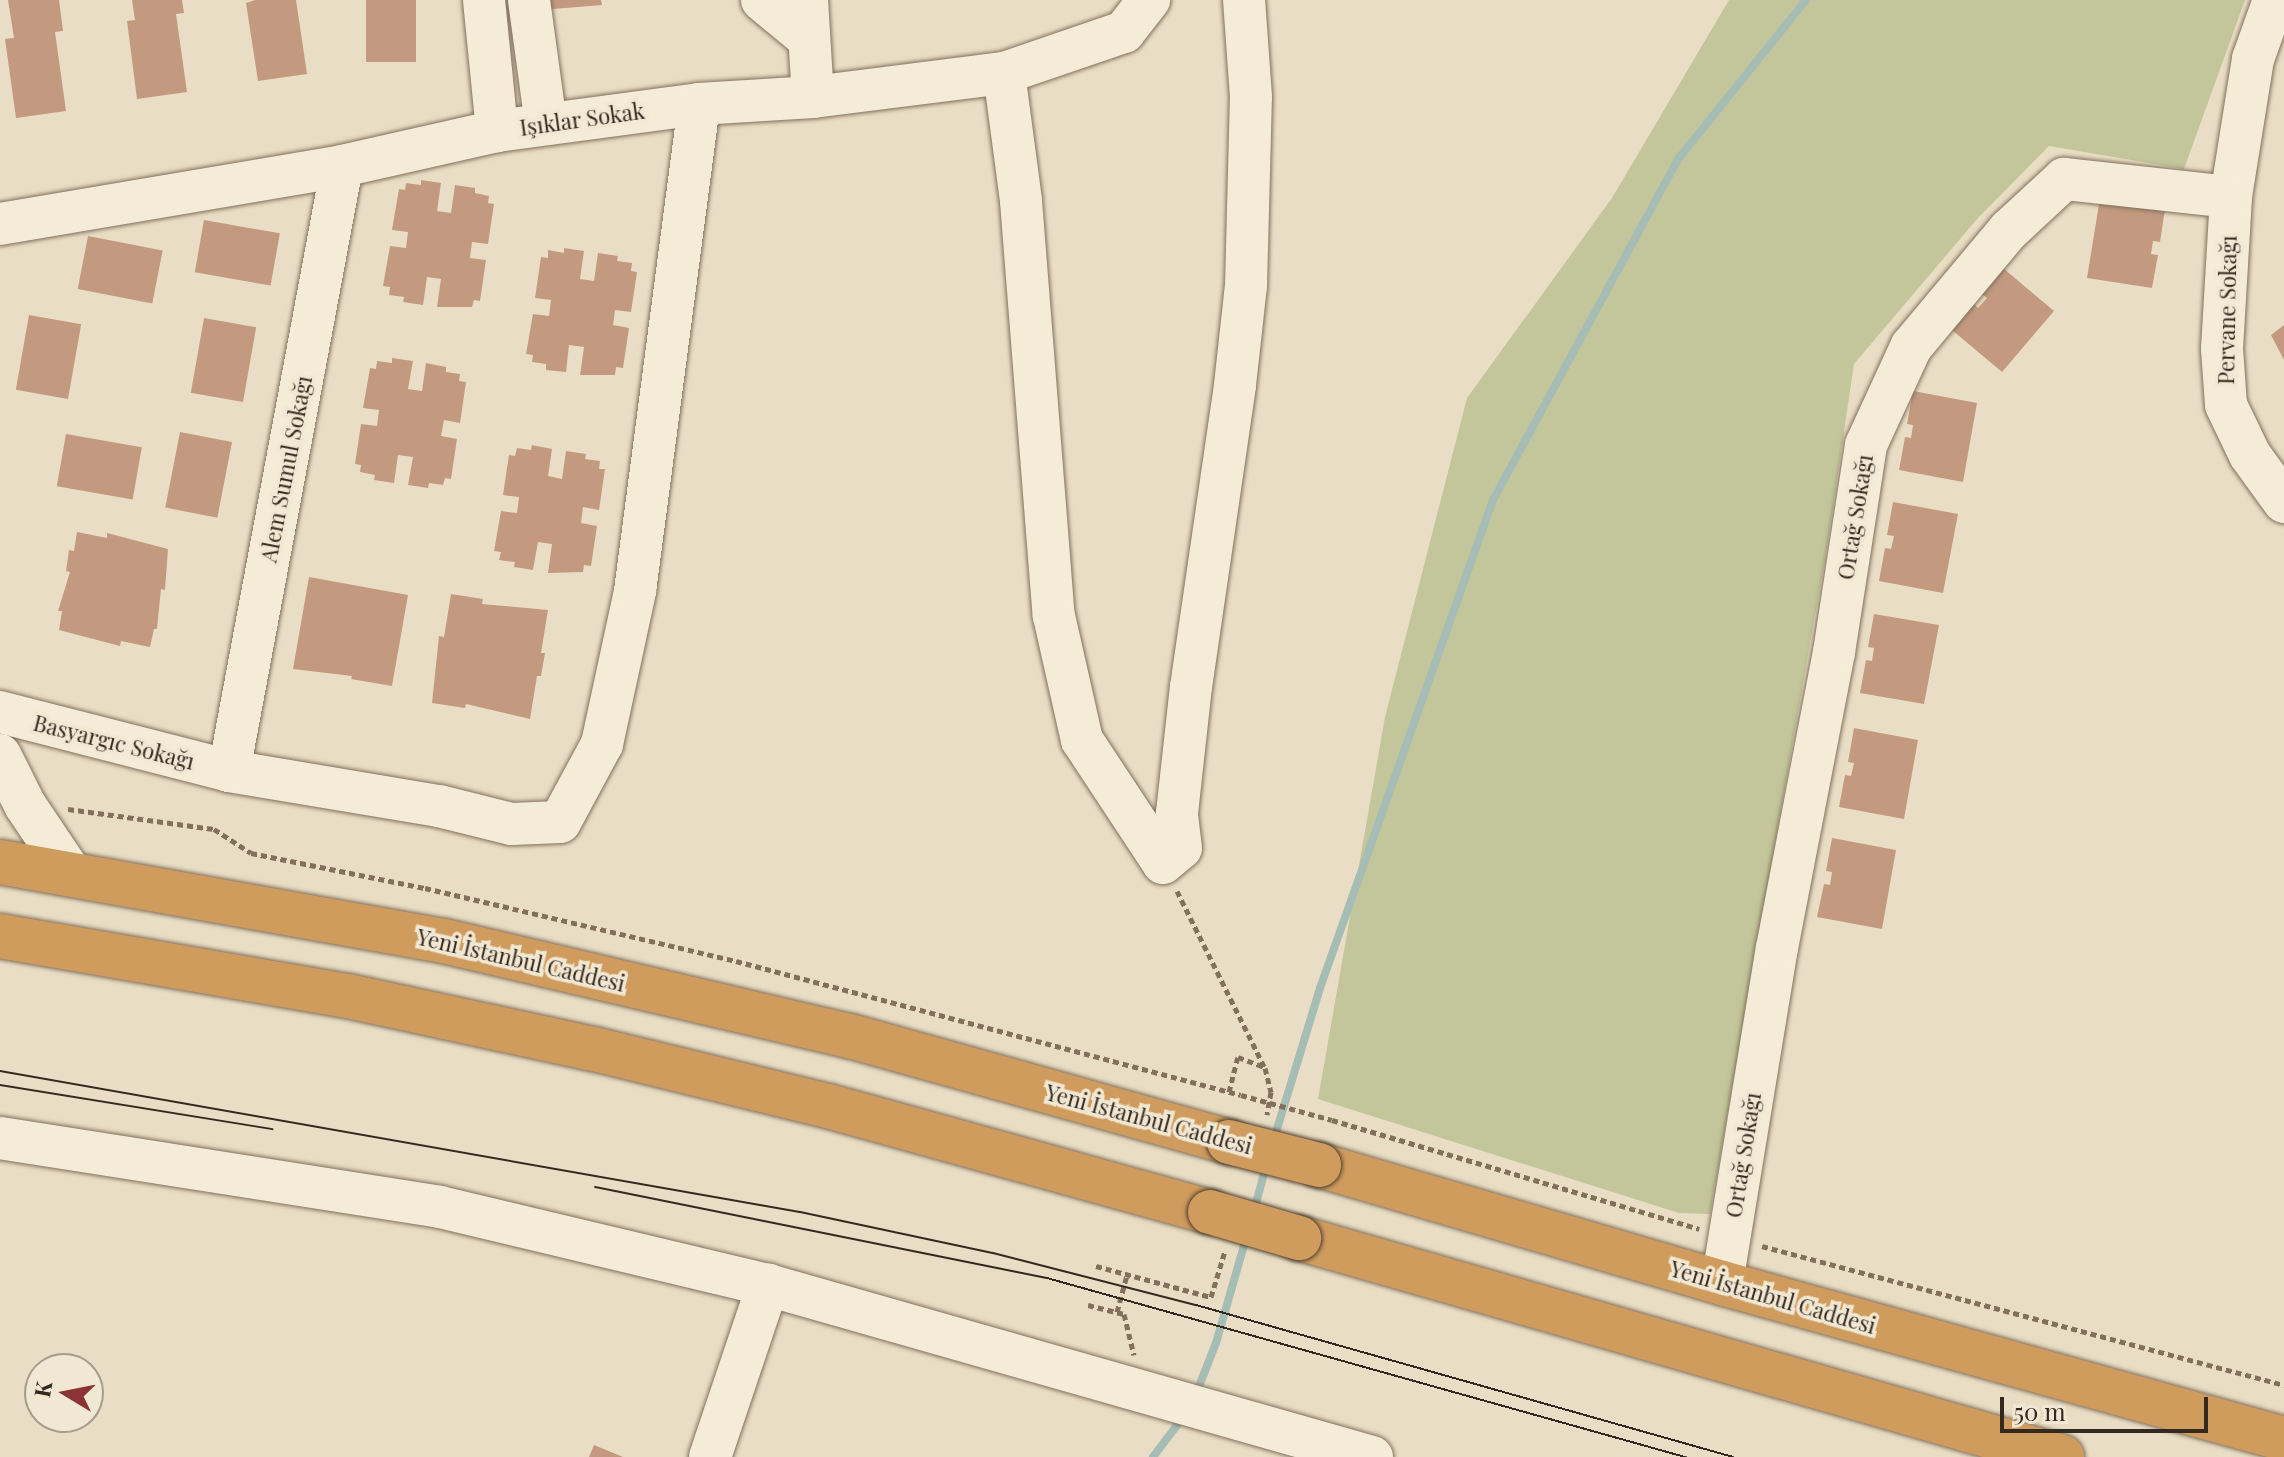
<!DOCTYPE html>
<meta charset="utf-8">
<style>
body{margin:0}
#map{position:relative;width:2284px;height:1457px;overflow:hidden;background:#e9dec5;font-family:"Playfair Display",serif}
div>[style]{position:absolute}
.green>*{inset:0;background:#c2c69a}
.stream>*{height:8px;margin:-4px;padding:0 4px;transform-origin:4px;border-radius:4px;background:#a6bdb6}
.building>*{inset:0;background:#c39a7f;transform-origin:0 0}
.path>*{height:5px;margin-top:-2.5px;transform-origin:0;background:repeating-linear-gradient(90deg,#82705d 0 6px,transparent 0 10px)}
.roads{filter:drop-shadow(0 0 2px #82705d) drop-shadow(0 0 2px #82705d)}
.minor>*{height:42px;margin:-21px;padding:0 21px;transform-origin:21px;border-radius:21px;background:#f5ecd7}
.highway>*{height:44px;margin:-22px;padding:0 22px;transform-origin:22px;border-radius:22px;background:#d09c5e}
.tram>*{height:2px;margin:-1px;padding:0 1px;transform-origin:1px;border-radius:1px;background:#34291f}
.path-bridge>*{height:5px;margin-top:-2.5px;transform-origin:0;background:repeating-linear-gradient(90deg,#82705d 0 6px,transparent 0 10px)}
.bridges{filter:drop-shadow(0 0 2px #503f31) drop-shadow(0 0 2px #503f31)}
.highway-bridge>*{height:44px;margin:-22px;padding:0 22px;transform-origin:22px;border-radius:22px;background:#d09c5e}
span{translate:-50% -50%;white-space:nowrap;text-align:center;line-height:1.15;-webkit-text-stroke:7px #f1e8d4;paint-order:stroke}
.street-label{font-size:22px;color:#34291f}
.north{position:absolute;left:24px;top:1353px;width:80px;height:80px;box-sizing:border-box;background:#f1e8d4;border:2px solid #a59c8c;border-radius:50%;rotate:280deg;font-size:22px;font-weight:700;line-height:32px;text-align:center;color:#34291f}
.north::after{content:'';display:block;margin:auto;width:28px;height:36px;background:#8b3335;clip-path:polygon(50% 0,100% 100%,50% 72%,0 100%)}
.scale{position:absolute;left:2000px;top:1397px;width:208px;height:36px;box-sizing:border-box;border:4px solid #34291f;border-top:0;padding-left:10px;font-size:24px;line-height:28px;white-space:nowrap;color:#34291f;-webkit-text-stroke:6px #f1e8d4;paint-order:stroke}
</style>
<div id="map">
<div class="green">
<i style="clip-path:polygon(1729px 0,2245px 0,2184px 169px,2049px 146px,1977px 219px,1854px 364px,1827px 547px,1710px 1214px,1679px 1213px,1318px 1099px,1385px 717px,1467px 398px,1612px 198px)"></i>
</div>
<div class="stream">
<i style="left:1273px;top:1142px;width:161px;rotate:-73deg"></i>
<i style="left:1320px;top:988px;width:518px;rotate:-70.48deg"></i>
<i style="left:1493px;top:500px;width:389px;rotate:-61.5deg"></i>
<i style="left:1679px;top:158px;width:203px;rotate:-51.2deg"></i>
<i style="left:1254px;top:1211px;width:47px;rotate:-75.1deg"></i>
<i style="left:1196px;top:1394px;width:55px;rotate:-68.6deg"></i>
<i style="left:1216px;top:1343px;width:112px;rotate:-74deg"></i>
<i style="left:1153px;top:1457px;width:51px;rotate:-52.9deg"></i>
</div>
<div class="building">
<i style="clip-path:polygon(8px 0,59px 0,63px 31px,55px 32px,66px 111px,16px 118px,5px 39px,14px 38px)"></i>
<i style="clip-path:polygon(132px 0,182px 0,184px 13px,176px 14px,187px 92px,137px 99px,127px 21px,135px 20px)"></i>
<i style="clip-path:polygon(255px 0,296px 0,307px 74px,258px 81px,246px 3px)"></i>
<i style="left:366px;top:0;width:50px;height:62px"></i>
<i style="clip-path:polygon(540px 0,601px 0,602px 5px,541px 10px)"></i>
<i style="clip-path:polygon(421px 180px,441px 183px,437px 211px,451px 213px,455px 185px,475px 188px,475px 193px,489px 196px,488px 203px,494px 204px,488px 244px,472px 242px,470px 258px,486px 260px,480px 301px,474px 300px,472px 307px,437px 307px,441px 279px,427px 277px,423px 305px,403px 302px,404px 297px,389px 295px,390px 287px,383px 286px,390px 246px,406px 248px,408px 232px,392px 230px,399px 189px,405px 190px,406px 183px,421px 185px)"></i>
<i style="clip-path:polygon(2100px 198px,2165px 209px,2160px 242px,2153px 241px,2151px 254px,2158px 255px,2152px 288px,2087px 278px)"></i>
<i style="left:204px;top:220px;width:77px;height:53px;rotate:10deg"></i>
<i style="left:88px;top:236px;width:76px;height:54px;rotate:11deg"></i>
<i style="clip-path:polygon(564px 248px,584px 251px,580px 279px,594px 281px,598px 253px,618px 256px,617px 261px,632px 263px,631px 271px,637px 272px,631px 312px,615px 310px,613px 325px,629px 328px,623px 368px,616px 367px,615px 375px,580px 375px,584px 347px,569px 345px,566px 372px,546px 370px,546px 364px,532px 362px,533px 355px,526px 354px,533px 314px,549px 316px,551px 300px,535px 298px,541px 257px,548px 258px,548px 250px,564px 253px)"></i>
<i style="clip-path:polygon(2003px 268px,2054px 311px,2002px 372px,1952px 330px,1974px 304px,1978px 308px,1987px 298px,1982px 294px)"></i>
<i style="left:29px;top:315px;width:53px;height:76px;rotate:10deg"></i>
<i style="left:204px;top:318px;width:53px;height:76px;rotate:10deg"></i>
<i style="clip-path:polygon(2284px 325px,2284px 360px,2271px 335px)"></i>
<i style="clip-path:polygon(392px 358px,413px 361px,408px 389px,422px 391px,426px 363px,446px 367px,446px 372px,460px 374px,459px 381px,466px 382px,460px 423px,444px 420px,441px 436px,457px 439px,451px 479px,445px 478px,443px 485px,429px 483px,428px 488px,408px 485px,413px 457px,398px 455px,394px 483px,374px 480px,375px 475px,360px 472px,361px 465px,355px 464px,361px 424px,377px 426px,379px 410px,363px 408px,370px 368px,376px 369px,377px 361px,392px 363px)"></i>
<i style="clip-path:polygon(1913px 391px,1977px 403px,1963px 482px,1899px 470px,1905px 437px,1911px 438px,1913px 425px,1907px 424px)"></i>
<i style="left:180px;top:432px;width:53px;height:77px;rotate:11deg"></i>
<i style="left:66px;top:434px;width:77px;height:53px;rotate:10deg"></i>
<i style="clip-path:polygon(532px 445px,552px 449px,548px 476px,562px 479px,566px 451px,586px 454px,585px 459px,600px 461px,599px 469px,605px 469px,599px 510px,583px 507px,581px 523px,597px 526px,591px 566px,584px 565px,583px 572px,548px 573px,552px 544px,538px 542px,533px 570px,514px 567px,515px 562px,499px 560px,501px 552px,494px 551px,501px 511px,517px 513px,519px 497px,503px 495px,509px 455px,515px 456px,517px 448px,531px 450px)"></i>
<i style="clip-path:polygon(1893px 502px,1958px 514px,1943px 593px,1879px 581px,1885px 548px,1891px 549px,1894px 536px,1887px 535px)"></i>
<i style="clip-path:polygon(77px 532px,107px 538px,107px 533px,168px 549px,165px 590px,161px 589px,157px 629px,154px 629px,150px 647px,121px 641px,120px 646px,59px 630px,62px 611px,58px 611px,70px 572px,66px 571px,69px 550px,74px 551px)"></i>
<i style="clip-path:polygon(309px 577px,408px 595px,392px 686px,351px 679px,352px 676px,293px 669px)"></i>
<i style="clip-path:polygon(451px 594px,483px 599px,482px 604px,548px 610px,541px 653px,545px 653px,541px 676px,537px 676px,530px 719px,466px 704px,465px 708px,432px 703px,439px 636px,444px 637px)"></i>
<i style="clip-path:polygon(1874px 614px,1939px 625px,1924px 704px,1860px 693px,1866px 660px,1872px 661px,1874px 648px,1868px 647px)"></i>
<i style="clip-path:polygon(1854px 728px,1918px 740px,1904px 819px,1839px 807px,1845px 775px,1851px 776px,1854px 763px,1848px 762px)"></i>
<i style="clip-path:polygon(1832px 838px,1896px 850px,1882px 929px,1817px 917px,1824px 884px,1830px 885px,1832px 872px,1826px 871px)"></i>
<i style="clip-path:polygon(594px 1445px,623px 1457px,589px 1457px)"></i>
</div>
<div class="path">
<i style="left:68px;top:809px;width:147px;rotate:7.8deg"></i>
<i style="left:214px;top:829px;width:44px;rotate:33deg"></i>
<i style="left:251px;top:853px;width:177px;rotate:11.4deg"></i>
<i style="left:425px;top:888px;width:319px;rotate:13.2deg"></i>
<i style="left:736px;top:961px;width:522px;rotate:14.86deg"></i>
<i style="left:1177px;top:891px;width:198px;rotate:63.6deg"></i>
<i style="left:1265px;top:1068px;width:25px;rotate:76deg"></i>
<i style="left:1271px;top:1092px;width:23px;rotate:100deg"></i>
<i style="left:1229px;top:1092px;width:36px;rotate:-76deg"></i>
<i style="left:1238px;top:1057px;width:28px;rotate:21deg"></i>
<i style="left:1332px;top:1120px;width:383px;rotate:16.5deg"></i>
<i style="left:1762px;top:1246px;width:540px;rotate:14.91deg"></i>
<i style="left:1096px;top:1266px;width:119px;rotate:15.1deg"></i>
<i style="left:1211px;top:1297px;width:48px;rotate:-73.1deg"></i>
<i style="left:1088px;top:1305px;width:37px;rotate:14deg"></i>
<i style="left:1124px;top:1314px;width:42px;rotate:76.3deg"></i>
<i style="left:1117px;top:1312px;width:38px;rotate:-75deg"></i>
</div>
<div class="roads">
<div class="minor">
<i style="left:484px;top:0;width:132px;rotate:84.3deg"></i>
<i style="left:529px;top:0;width:125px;rotate:82.2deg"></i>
<i style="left:762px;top:0;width:61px;rotate:39.7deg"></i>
<i style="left:807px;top:0;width:97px;rotate:86.5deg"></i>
<i style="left:2274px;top:0;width:63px;rotate:109.6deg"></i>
<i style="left:2253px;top:59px;width:140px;rotate:99.1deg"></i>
<i style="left:2231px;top:197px;width:152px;rotate:93.4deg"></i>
<i style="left:2222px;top:349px;width:56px;rotate:85.9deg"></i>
<i style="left:2226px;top:405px;width:55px;rotate:64.4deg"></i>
<i style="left:2250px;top:455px;width:58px;rotate:54.1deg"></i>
<i style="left:1004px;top:73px;width:129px;rotate:82.4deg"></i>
<i style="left:1021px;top:201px;width:416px;rotate:85.5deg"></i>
<i style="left:1054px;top:616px;width:127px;rotate:77.3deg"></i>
<i style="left:1082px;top:740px;width:147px;rotate:56.6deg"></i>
<i style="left:1163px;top:863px;width:23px;rotate:-40deg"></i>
<i style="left:1181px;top:848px;width:35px;rotate:-97deg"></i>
<i style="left:1177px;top:813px;width:127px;rotate:-83.7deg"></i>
<i style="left:1191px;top:687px;width:305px;rotate:-81.7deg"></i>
<i style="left:1235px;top:385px;width:100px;rotate:-83.7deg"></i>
<i style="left:1246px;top:286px;width:189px;rotate:-88.5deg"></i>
<i style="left:1251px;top:97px;width:97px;rotate:-94.1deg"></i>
<i style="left:0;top:224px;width:347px;rotate:-9.6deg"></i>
<i style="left:342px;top:166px;width:159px;rotate:-12.7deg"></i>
<i style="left:497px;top:131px;width:204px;rotate:-7.6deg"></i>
<i style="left:699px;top:104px;width:114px;rotate:-3.5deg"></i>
<i style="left:813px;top:97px;width:193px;rotate:-7.2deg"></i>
<i style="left:1004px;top:73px;width:127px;rotate:-18.9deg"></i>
<i style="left:1124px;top:32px;width:41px;rotate:-52deg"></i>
<i style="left:0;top:712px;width:236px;rotate:14.4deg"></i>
<i style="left:229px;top:771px;width:213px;rotate:9.5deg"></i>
<i style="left:439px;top:806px;width:75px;rotate:13.9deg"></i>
<i style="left:512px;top:824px;width:48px;rotate:-2.4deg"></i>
<i style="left:560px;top:822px;width:89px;rotate:-61.7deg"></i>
<i style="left:602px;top:744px;width:157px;rotate:-77.8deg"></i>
<i style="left:635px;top:591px;width:491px;rotate:-82.5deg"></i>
<i style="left:0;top:755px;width:56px;rotate:63.4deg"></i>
<i style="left:25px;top:805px;width:81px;rotate:56.1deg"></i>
<i style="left:229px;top:771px;width:615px;rotate:-79.42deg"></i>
<i style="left:0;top:1138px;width:445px;rotate:8.9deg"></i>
<i style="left:440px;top:1207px;width:337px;rotate:13.4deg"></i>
<i style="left:768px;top:1285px;width:628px;rotate:15.9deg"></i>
<i style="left:1722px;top:1283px;width:339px;rotate:-80.7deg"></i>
<i style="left:1777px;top:948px;width:301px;rotate:-79.1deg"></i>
<i style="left:1834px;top:652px;width:209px;rotate:-81.2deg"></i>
<i style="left:1866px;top:445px;width:108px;rotate:-65.3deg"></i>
<i style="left:1911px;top:347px;width:153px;rotate:-50.1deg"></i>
<i style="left:2009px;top:230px;width:75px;rotate:-42.8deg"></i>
<i style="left:2064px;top:179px;width:168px;rotate:6.2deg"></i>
<i style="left:710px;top:1457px;width:182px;rotate:-71.4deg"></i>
</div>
<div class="highway">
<i style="left:0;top:862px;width:451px;rotate:10.1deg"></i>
<i style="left:444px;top:941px;width:417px;rotate:13.2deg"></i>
<i style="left:850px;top:1036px;width:394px;rotate:15.6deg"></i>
<i style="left:0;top:936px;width:353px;rotate:9.8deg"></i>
<i style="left:348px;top:996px;width:252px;rotate:12.2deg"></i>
<i style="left:594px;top:1049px;width:241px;rotate:13.7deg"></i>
<i style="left:828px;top:1106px;width:396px;rotate:15.5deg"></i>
<i style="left:1319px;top:1165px;width:420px;rotate:16.3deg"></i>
<i style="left:1722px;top:1283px;width:583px;rotate:15.51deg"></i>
<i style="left:1299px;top:1238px;width:794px;rotate:16.01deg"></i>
</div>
</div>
<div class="tram">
<i style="left:0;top:1071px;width:812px;rotate:10deg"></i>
<i style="left:800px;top:1212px;width:197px;rotate:12deg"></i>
<i style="left:993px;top:1253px;width:210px;rotate:14.4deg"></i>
<i style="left:1196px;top:1305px;width:558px;rotate:15.8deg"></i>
<i style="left:0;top:1085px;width:276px;rotate:9.2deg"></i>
<i style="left:595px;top:1187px;width:461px;rotate:11.4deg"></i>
<i style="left:1047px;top:1278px;width:663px;rotate:15.67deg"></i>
</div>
<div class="path-bridge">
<i style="left:1241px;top:1095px;width:94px;rotate:15.4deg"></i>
</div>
<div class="bridges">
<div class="highway-bridge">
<i style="left:1229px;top:1142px;width:93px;rotate:14.3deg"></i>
<i style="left:1210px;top:1212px;width:93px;rotate:16.3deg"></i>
</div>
</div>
<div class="street-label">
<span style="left:582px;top:119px;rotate:-8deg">Işıklar Sokak</span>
<span style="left:2227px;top:310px;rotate:-89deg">Pervane Sokağı</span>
<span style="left:286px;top:469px;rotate:-79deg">Alem Sumul Sokağı</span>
<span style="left:1855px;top:517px;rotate:-81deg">Ortağ Sokağı</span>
<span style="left:114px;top:742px;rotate:14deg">Basyargıc Sokağı</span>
<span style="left:521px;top:960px;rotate:13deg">Yeni İstanbul Caddesi</span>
<span style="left:1149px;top:1119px;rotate:15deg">Yeni İstanbul Caddesi</span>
<span style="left:1743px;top:1155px;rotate:-81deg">Ortağ Sokağı</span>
<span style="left:1773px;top:1297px;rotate:16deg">Yeni İstanbul Caddesi</span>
</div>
<div class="north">K</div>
<div class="scale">50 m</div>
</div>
